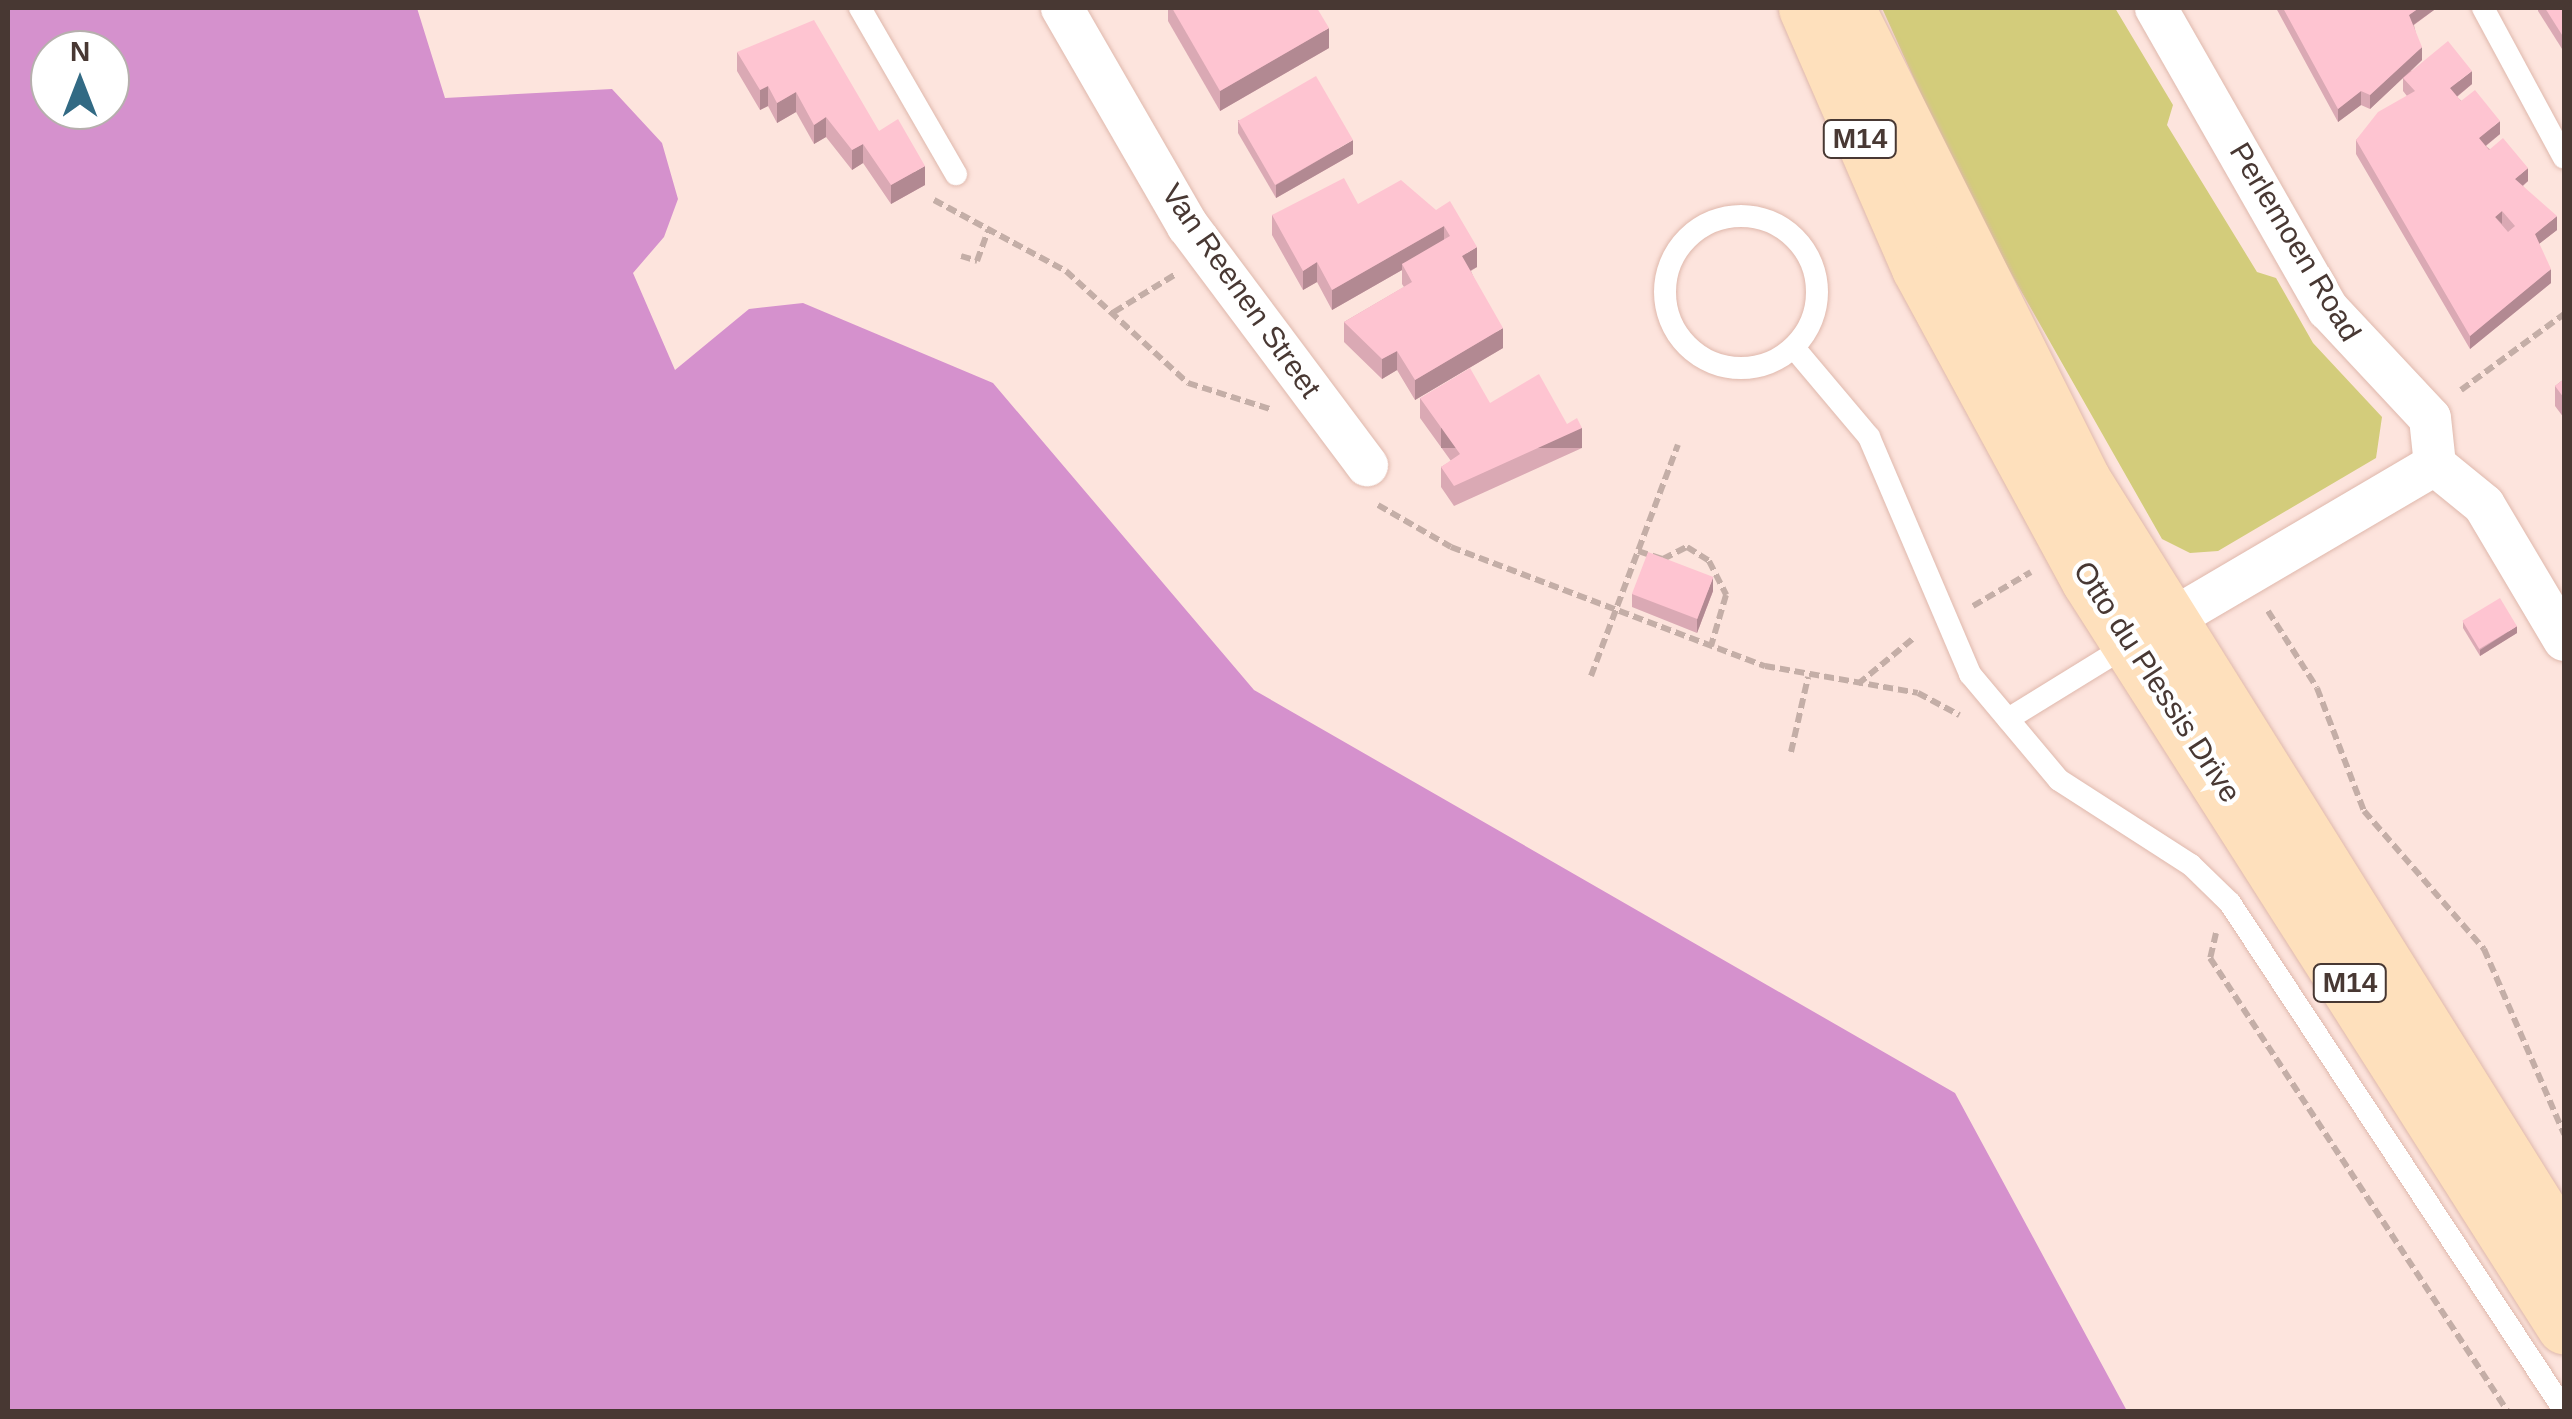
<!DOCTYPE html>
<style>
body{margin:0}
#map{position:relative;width:2572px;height:1419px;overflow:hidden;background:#fde4dd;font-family:Arial,sans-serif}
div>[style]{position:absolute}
.green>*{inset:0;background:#d3cc7b}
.water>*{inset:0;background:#d591cd}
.path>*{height:6px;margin-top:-3px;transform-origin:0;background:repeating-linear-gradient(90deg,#c4aea7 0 10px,transparent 0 15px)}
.roads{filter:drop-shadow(0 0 2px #dfb8ac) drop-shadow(0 0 2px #dfb8ac)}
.service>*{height:22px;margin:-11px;padding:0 11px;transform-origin:11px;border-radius:11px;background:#fff}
.service>.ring{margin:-11px;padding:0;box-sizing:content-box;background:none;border:22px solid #fff;border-radius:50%}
.minor>*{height:42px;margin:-21px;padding:0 21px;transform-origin:21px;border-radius:21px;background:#fff}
.primary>*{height:55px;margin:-27.5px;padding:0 27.5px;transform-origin:27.5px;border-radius:27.5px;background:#fee0bc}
.wall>*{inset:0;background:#daa9b4}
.shaded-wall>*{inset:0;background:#b28992;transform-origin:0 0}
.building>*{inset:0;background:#fec4d1;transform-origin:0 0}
span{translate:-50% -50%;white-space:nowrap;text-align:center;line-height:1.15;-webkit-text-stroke:9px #fff;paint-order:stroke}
.shield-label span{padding:2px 8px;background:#fff;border:2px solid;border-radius:8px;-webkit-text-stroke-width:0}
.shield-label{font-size:28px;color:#483833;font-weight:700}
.street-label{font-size:30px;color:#483833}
.frame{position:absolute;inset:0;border:10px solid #483833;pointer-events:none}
.north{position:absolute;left:30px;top:30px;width:100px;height:100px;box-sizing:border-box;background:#fff;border:2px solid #b6afad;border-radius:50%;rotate:0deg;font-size:28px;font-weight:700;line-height:40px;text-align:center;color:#483833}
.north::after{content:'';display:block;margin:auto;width:35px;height:45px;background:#326a84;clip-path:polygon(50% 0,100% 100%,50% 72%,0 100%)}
</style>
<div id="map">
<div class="green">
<i style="clip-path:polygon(1882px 8px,2115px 8px,2173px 105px,2167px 125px,2257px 272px,2276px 278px,2313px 343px,2382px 417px,2376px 458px,2218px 551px,2190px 553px,2162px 539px,1967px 196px)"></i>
</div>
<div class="water">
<i style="clip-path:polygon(evenodd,8px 8px,417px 8px,445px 98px,612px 89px,662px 143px,678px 199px,664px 237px,633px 273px,675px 370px,749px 309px,803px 303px,993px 383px,1254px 690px,1955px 1093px,2127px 1411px,8px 1411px,8px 8px,50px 50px,110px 50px,110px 110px,50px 110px,50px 50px)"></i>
</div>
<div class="path">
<i style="left:934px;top:200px;width:150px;rotate:28.3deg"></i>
<i style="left:1066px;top:271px;width:166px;rotate:42.6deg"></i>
<i style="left:1188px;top:383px;width:89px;rotate:17.6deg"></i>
<i style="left:961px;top:256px;width:17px;rotate:17deg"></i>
<i style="left:977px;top:261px;width:33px;rotate:-70deg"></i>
<i style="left:1114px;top:312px;width:73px;rotate:-31.5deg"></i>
<i style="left:2461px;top:390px;width:128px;rotate:-36.4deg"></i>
<i style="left:1378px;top:505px;width:84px;rotate:29.9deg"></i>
<i style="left:1451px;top:547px;width:336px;rotate:20.8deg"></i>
<i style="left:1765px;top:666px;width:155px;rotate:10deg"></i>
<i style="left:1918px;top:693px;width:47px;rotate:28.2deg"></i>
<i style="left:1638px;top:551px;width:26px;rotate:18deg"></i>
<i style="left:1663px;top:559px;width:27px;rotate:-27deg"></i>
<i style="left:1687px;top:547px;width:26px;rotate:32deg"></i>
<i style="left:1709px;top:561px;width:38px;rotate:63deg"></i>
<i style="left:1726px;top:595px;width:53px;rotate:106.4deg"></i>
<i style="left:1973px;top:606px;width:67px;rotate:-30.4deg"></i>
<i style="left:2268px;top:611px;width:91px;rotate:57.5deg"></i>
<i style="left:2317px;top:688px;width:132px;rotate:69.1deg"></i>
<i style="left:2364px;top:811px;width:183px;rotate:49deg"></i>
<i style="left:2484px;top:949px;width:202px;rotate:66.6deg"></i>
<i style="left:1591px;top:676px;width:247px;rotate:-69.4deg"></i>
<i style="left:1858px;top:684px;width:74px;rotate:-39.5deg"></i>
<i style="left:1791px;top:752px;width:77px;rotate:-77.2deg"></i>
<i style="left:2216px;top:933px;width:26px;rotate:103deg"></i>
<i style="left:2210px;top:958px;width:543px;rotate:56.72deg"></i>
</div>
<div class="roads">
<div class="service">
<i style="left:860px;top:8px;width:192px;rotate:60deg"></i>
<i style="left:2483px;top:8px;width:170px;rotate:61.6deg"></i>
<i class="ring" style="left:1665px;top:216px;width:130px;height:130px"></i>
<i style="left:1795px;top:349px;width:115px;rotate:49.9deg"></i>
<i style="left:1869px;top:437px;width:258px;rotate:66.9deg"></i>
<i style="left:1970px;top:674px;width:138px;rotate:50deg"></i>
<i style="left:2059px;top:780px;width:157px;rotate:32.8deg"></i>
<i style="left:2191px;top:865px;width:54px;rotate:44.3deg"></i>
<i style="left:2230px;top:903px;width:607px;rotate:56.62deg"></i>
<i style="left:2008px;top:719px;width:147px;rotate:-31.6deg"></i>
</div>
<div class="minor">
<i style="left:1062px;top:8px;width:252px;rotate:60deg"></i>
<i style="left:1188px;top:226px;width:299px;rotate:53.2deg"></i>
<i style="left:2156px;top:8px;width:347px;rotate:60.3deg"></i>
<i style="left:2328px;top:309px;width:149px;rotate:46.9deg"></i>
<i style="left:2430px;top:418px;width:47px;rotate:83.9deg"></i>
<i style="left:2435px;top:465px;width:63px;rotate:39.2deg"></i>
<i style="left:2484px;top:505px;width:157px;rotate:59.3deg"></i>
<i style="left:2143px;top:636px;width:338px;rotate:-30.4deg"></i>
</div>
<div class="primary">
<i style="left:1806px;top:8px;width:283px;rotate:66.5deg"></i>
<i style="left:1919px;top:268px;width:356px;rotate:61.5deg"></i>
<i style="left:2089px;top:581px;width:884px;rotate:57.48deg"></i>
<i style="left:1847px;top:8px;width:528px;rotate:63.43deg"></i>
<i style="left:2083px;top:480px;width:908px;rotate:58.01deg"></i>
</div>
</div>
<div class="wall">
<i style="clip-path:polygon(1168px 8px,1317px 8px,1329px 48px,1220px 111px,1168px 21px)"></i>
<i style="clip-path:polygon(2276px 8px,2434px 8px,2434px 10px,2414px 25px,2422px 60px,2411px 71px,2472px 84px,2457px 97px,2500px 134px,2486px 146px,2528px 181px,2523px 186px,2557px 230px,2539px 244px,2551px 283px,2470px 349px,2356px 154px,2356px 140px,2407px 96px,2403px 91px,2403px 78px,2370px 109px,2361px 105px,2338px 122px)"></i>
<i style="clip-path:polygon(2538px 8px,2564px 8px,2564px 52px,2538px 11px)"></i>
<i style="clip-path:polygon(737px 52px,879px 131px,925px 185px,891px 204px,863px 163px,852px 170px,826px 137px,814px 144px,796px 112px,777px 123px,768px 106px,760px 110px,737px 71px)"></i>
<i style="clip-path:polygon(1238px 120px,1353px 154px,1276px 198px,1238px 133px)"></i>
<i style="clip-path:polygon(1358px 204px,1436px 210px,1477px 267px,1471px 271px,1503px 348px,1415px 400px,1397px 370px,1382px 379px,1344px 342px,1344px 322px,1404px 287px,1402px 284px,1402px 270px,1332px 310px,1317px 282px,1303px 290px,1272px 235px,1272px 215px)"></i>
<i style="clip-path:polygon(2564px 379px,2564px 418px,2555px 406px,2555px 386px)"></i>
<i style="clip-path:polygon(1420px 398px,1490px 403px,1582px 448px,1454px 506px,1441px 487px,1441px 467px,1451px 461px,1420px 418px)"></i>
<i style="clip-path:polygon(1713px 591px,1697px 633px,1632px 607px,1632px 594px)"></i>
<i style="clip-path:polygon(2463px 622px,2517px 633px,2480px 656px,2463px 628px)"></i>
</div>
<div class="shaded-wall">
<i style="clip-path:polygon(2419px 8px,2434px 8px,2434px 10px,2409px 28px,2409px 15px)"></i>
<i style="clip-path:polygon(1329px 28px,1329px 48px,1220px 111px,1220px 91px)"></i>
<i style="clip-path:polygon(2422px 47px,2422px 60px,2370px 109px,2370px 95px)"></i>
<i style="clip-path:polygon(2472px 71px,2472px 84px,2450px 102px,2450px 88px)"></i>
<i style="clip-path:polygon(768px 86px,768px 106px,760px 110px,760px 90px)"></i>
<i style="clip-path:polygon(2361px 91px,2361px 105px,2338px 122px,2338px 109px)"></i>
<i style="clip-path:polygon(796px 92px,796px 112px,777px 123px,777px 103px)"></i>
<i style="clip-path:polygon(826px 117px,826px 137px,814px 144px,814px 125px)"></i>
<i style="clip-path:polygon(2500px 121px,2500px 134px,2479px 151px,2479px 138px)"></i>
<i style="clip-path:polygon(1353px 140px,1353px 154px,1276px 198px,1276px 185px)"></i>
<i style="clip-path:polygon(863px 144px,863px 163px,852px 170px,852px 150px)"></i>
<i style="clip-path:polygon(925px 166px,925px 185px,891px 204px,891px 185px)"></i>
<i style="clip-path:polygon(2528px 168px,2528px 181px,2515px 192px,2515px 179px)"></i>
<i style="clip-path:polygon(2502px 211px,2502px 224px,2495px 217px)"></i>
<i style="clip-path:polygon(2557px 216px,2557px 230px,2535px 247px,2535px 234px)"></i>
<i style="clip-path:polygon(1444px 226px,1444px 246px,1402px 264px,1402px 270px,1332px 310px,1332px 290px)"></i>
<i style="clip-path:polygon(1477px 247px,1477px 267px,1462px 275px,1462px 256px)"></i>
<i style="clip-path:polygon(1317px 262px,1317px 282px,1303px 290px,1303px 271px)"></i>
<i style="clip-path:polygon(2551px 269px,2551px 283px,2470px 349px,2470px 336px)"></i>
<i style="clip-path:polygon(1503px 328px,1503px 348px,1415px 400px,1415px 380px)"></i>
<i style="clip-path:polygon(1397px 351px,1397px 370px,1382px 379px,1382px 359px)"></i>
<i style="left:1582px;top:428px;width:20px;height:141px;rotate:90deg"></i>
<i style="clip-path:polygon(1713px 577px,1713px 591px,1697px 633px,1697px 619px)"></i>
<i style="clip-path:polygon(2517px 626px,2517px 633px,2480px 656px,2480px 650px)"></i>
</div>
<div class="building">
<i style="clip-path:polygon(1172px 8px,1317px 8px,1329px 28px,1220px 91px)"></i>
<i style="clip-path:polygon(2283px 8px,2419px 8px,2409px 15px,2422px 47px,2370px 95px,2361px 91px,2338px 109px)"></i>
<i style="clip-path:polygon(2545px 8px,2564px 8px,2564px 38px)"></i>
<i style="clip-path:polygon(814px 20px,879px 131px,898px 119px,925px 166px,891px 185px,863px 144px,852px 150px,826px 117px,814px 125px,796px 92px,777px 103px,768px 86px,760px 90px,737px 52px)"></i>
<i style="clip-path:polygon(evenodd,2448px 41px,2472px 71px,2450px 88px,2461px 101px,2475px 90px,2500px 121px,2479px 138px,2489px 150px,2503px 138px,2528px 168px,2515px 179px,2557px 216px,2535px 234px,2551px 269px,2470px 336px,2356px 140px,2378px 112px,2415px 91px,2403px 78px,2448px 41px,2502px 211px,2515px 226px,2508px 232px,2495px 217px,2502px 211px)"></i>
<i style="left:1316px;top:76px;width:74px;height:90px;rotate:60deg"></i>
<i style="clip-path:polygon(1344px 178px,1358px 204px,1401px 180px,1436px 210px,1450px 201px,1477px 247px,1462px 256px,1503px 328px,1415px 380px,1397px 351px,1382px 359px,1344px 322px,1412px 282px,1402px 264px,1450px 236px,1444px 226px,1332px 290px,1317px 262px,1303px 271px,1272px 215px)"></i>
<i style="clip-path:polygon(1470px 368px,1490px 403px,1539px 374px,1567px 424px,1577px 418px,1582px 428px,1454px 486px,1441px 467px,1460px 454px,1420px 398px)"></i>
<i style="clip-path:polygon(2564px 379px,2564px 398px,2555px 386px)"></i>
<i style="left:1648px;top:552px;width:70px;height:45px;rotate:21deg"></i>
<i style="left:2500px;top:598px;width:33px;height:44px;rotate:59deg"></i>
</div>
<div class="shield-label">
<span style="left:1860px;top:139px">M14</span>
<span style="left:2350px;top:983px">M14</span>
</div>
<div class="street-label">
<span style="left:2295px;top:242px;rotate:59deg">Perlemoen Road</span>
<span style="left:1241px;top:291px;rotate:55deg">Van Reenen Street</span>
<span style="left:2157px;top:682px;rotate:57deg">Otto du Plessis Drive</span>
</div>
<div class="frame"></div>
<div class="north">N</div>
</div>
